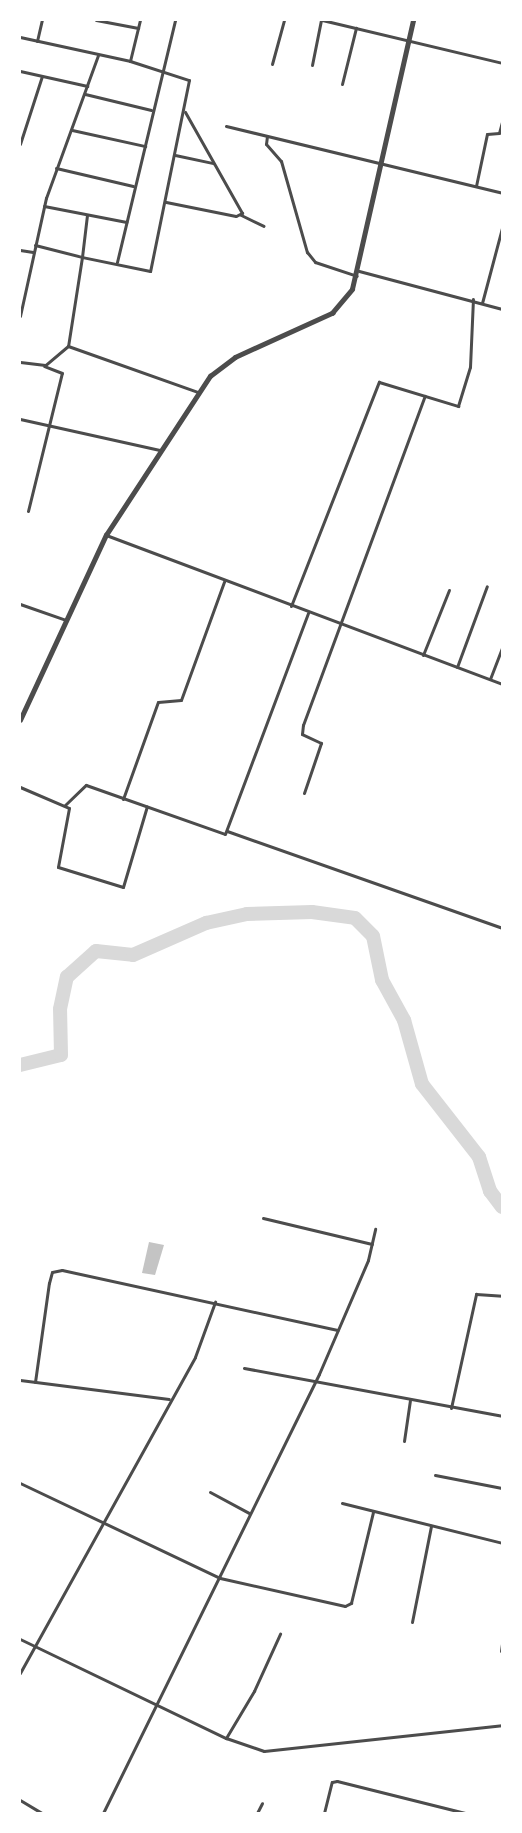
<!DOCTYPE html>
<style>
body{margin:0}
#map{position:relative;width:522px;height:1833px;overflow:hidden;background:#fff;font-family:Mulish,sans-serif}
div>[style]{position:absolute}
.river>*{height:14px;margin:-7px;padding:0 7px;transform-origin:7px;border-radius:7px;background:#d9d9d9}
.building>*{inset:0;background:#c4c4c4}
.minor>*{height:3px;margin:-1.5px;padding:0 1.5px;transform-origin:1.5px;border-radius:1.5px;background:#4c4c4c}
.tertiary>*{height:4.5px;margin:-2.25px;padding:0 2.25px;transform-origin:2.25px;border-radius:2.25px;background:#4c4c4c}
span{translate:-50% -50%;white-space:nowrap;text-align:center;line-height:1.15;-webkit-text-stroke:5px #fff;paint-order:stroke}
.frame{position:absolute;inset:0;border:21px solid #fff;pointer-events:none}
</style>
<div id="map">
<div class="river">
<i style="left:20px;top:1065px;width:42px;rotate:-13.7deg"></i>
<i style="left:61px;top:1055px;width:46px;rotate:-91.2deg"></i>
<i style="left:60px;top:1009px;width:33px;rotate:-78deg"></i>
<i style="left:67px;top:977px;width:39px;rotate:-42deg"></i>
<i style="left:96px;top:951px;width:37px;rotate:6deg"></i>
<i style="left:133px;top:955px;width:80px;rotate:-23.7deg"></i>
<i style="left:206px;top:923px;width:42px;rotate:-12.4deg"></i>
<i style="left:247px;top:914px;width:65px;rotate:-1.8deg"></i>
<i style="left:312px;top:912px;width:43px;rotate:7.9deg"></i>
<i style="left:355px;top:918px;width:25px;rotate:45deg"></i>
<i style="left:373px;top:936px;width:45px;rotate:78.4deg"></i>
<i style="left:382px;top:980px;width:46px;rotate:61.2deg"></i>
<i style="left:404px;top:1020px;width:66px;rotate:74.3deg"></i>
<i style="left:422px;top:1084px;width:93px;rotate:52deg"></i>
<i style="left:479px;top:1157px;width:36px;rotate:72deg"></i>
<i style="left:490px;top:1191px;width:20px;rotate:53deg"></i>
</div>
<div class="building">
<i style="clip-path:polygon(149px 1242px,164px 1245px,155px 1275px,142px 1273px)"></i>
</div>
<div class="minor">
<i style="left:96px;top:20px;width:43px;rotate:10.8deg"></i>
<i style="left:322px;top:20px;width:185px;rotate:13.4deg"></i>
<i style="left:20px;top:37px;width:113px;rotate:12.3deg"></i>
<i style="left:130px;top:61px;width:62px;rotate:17.9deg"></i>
<i style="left:189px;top:80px;width:195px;rotate:101.5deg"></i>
<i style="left:150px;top:271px;width:69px;rotate:-168.4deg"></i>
<i style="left:82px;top:257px;width:90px;rotate:98.9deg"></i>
<i style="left:68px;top:346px;width:30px;rotate:140deg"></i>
<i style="left:45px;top:365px;width:25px;rotate:-173deg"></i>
<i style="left:37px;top:41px;width:22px;rotate:-77deg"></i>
<i style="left:130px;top:61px;width:42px;rotate:-76.3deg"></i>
<i style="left:272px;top:64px;width:46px;rotate:-74.7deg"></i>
<i style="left:312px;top:65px;width:46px;rotate:-78.7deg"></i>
<i style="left:20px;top:71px;width:69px;rotate:12.6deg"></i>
<i style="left:342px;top:84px;width:58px;rotate:-76deg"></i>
<i style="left:85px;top:94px;width:68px;rotate:13.6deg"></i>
<i style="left:226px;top:126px;width:284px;rotate:13.6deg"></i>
<i style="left:72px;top:130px;width:75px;rotate:12.4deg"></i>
<i style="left:267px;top:136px;width:8px;rotate:97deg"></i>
<i style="left:266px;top:144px;width:23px;rotate:49deg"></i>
<i style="left:281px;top:161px;width:95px;rotate:74.1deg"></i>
<i style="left:307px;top:252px;width:13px;rotate:51deg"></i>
<i style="left:315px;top:262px;width:44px;rotate:18.4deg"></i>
<i style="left:20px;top:144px;width:71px;rotate:-72.1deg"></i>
<i style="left:175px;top:155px;width:39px;rotate:12deg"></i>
<i style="left:56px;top:168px;width:79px;rotate:13.2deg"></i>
<i style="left:476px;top:186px;width:53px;rotate:-78.1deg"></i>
<i style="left:487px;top:134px;width:12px;rotate:-5deg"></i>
<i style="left:499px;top:133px;width:11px;rotate:-75deg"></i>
<i style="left:166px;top:202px;width:71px;rotate:11.3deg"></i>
<i style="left:236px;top:216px;width:7px;rotate:-27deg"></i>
<i style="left:242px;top:213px;width:116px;rotate:-119.4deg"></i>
<i style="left:44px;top:206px;width:84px;rotate:11deg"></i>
<i style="left:241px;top:215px;width:25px;rotate:26deg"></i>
<i style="left:35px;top:245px;width:49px;rotate:14.3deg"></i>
<i style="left:82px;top:257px;width:42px;rotate:-83.2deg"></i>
<i style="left:20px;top:250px;width:13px;rotate:9deg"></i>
<i style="left:117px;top:262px;width:249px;rotate:-76.5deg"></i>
<i style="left:359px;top:271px;width:148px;rotate:14.9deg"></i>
<i style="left:482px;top:303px;width:78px;rotate:-75.1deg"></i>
<i style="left:20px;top:316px;width:121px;rotate:-77.6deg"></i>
<i style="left:46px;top:198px;width:152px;rotate:-70deg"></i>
<i style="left:68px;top:346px;width:138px;rotate:19.5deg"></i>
<i style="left:20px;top:419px;width:143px;rotate:12.5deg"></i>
<i style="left:28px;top:511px;width:142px;rotate:-76.2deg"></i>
<i style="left:62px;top:373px;width:19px;rotate:-159deg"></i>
<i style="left:106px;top:535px;width:423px;rotate:20.6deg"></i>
<i style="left:20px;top:604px;width:49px;rotate:19.2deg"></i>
<i style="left:291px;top:606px;width:241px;rotate:-68.6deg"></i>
<i style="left:379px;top:382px;width:83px;rotate:16.9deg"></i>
<i style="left:458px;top:406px;width:41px;rotate:-72.9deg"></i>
<i style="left:470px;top:367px;width:68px;rotate:-87.5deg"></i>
<i style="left:423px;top:655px;width:70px;rotate:-68.2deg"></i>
<i style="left:457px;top:667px;width:86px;rotate:-69.7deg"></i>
<i style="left:490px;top:679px;width:33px;rotate:-69deg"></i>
<i style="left:20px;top:787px;width:53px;rotate:23.2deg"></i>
<i style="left:69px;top:808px;width:60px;rotate:100.6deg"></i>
<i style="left:58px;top:867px;width:68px;rotate:17.1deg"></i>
<i style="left:123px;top:887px;width:84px;rotate:-73.5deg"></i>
<i style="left:304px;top:793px;width:53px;rotate:-71.2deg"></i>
<i style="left:321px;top:743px;width:21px;rotate:-155deg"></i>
<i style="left:302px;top:734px;width:9px;rotate:-84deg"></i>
<i style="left:303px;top:725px;width:351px;rotate:-69.7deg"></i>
<i style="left:123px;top:799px;width:103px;rotate:-70.2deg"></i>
<i style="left:158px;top:702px;width:23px;rotate:-5deg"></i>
<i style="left:181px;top:700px;width:126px;rotate:-70deg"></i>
<i style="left:65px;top:805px;width:29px;rotate:-44deg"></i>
<i style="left:86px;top:785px;width:147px;rotate:19.4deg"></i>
<i style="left:225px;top:834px;width:236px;rotate:-69.4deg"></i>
<i style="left:227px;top:831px;width:292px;rotate:19.4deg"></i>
<i style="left:263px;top:1218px;width:112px;rotate:13.4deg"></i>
<i style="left:244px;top:1368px;width:262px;rotate:10.5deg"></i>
<i style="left:20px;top:1380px;width:150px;rotate:7.3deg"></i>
<i style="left:35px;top:1382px;width:100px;rotate:-82deg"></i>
<i style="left:49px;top:1283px;width:11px;rotate:-75deg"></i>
<i style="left:52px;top:1272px;width:10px;rotate:-11deg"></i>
<i style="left:62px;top:1270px;width:282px;rotate:12.3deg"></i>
<i style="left:451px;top:1408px;width:117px;rotate:-77.6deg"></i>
<i style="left:476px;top:1294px;width:26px;rotate:4deg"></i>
<i style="left:404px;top:1441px;width:41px;rotate:-81.7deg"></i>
<i style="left:435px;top:1475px;width:68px;rotate:11deg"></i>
<i style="left:20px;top:1483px;width:221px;rotate:25.4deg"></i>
<i style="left:220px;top:1578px;width:128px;rotate:12.6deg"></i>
<i style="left:345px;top:1606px;width:7px;rotate:-27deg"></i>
<i style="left:351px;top:1603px;width:94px;rotate:-76.4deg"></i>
<i style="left:210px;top:1492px;width:44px;rotate:28.3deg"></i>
<i style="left:342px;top:1503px;width:165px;rotate:14deg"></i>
<i style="left:412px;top:1622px;width:98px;rotate:-78.8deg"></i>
<i style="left:20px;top:1639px;width:229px;rotate:25.7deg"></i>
<i style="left:226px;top:1738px;width:40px;rotate:18.9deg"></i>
<i style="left:264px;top:1751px;width:239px;rotate:-6.2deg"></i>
<i style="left:501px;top:1651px;width:7px;rotate:-82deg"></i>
<i style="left:20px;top:1673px;width:361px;rotate:-61deg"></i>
<i style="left:195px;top:1357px;width:59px;rotate:-70deg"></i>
<i style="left:226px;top:1738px;width:55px;rotate:-59.2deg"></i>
<i style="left:254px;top:1691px;width:63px;rotate:-65.5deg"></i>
<i style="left:20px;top:1800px;width:26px;rotate:31deg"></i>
<i style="left:103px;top:1813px;width:489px;rotate:-63.8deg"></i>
<i style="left:319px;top:1374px;width:124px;rotate:-66.7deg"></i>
<i style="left:368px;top:1260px;width:32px;rotate:-77deg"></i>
<i style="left:257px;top:1813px;width:11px;rotate:-63deg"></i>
<i style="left:324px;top:1813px;width:32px;rotate:-76deg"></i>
<i style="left:332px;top:1782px;width:5px;rotate:-11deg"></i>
<i style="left:337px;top:1781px;width:132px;rotate:14deg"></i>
</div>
<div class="tertiary">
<i style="left:20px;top:720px;width:204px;rotate:-65.1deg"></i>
<i style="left:106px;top:535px;width:190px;rotate:-56.8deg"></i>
<i style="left:210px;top:376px;width:31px;rotate:-37deg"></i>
<i style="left:235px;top:357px;width:107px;rotate:-24.4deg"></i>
<i style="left:332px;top:313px;width:31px;rotate:-50deg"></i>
<i style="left:352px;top:289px;width:276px;rotate:-77.2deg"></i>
</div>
<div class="frame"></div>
</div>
